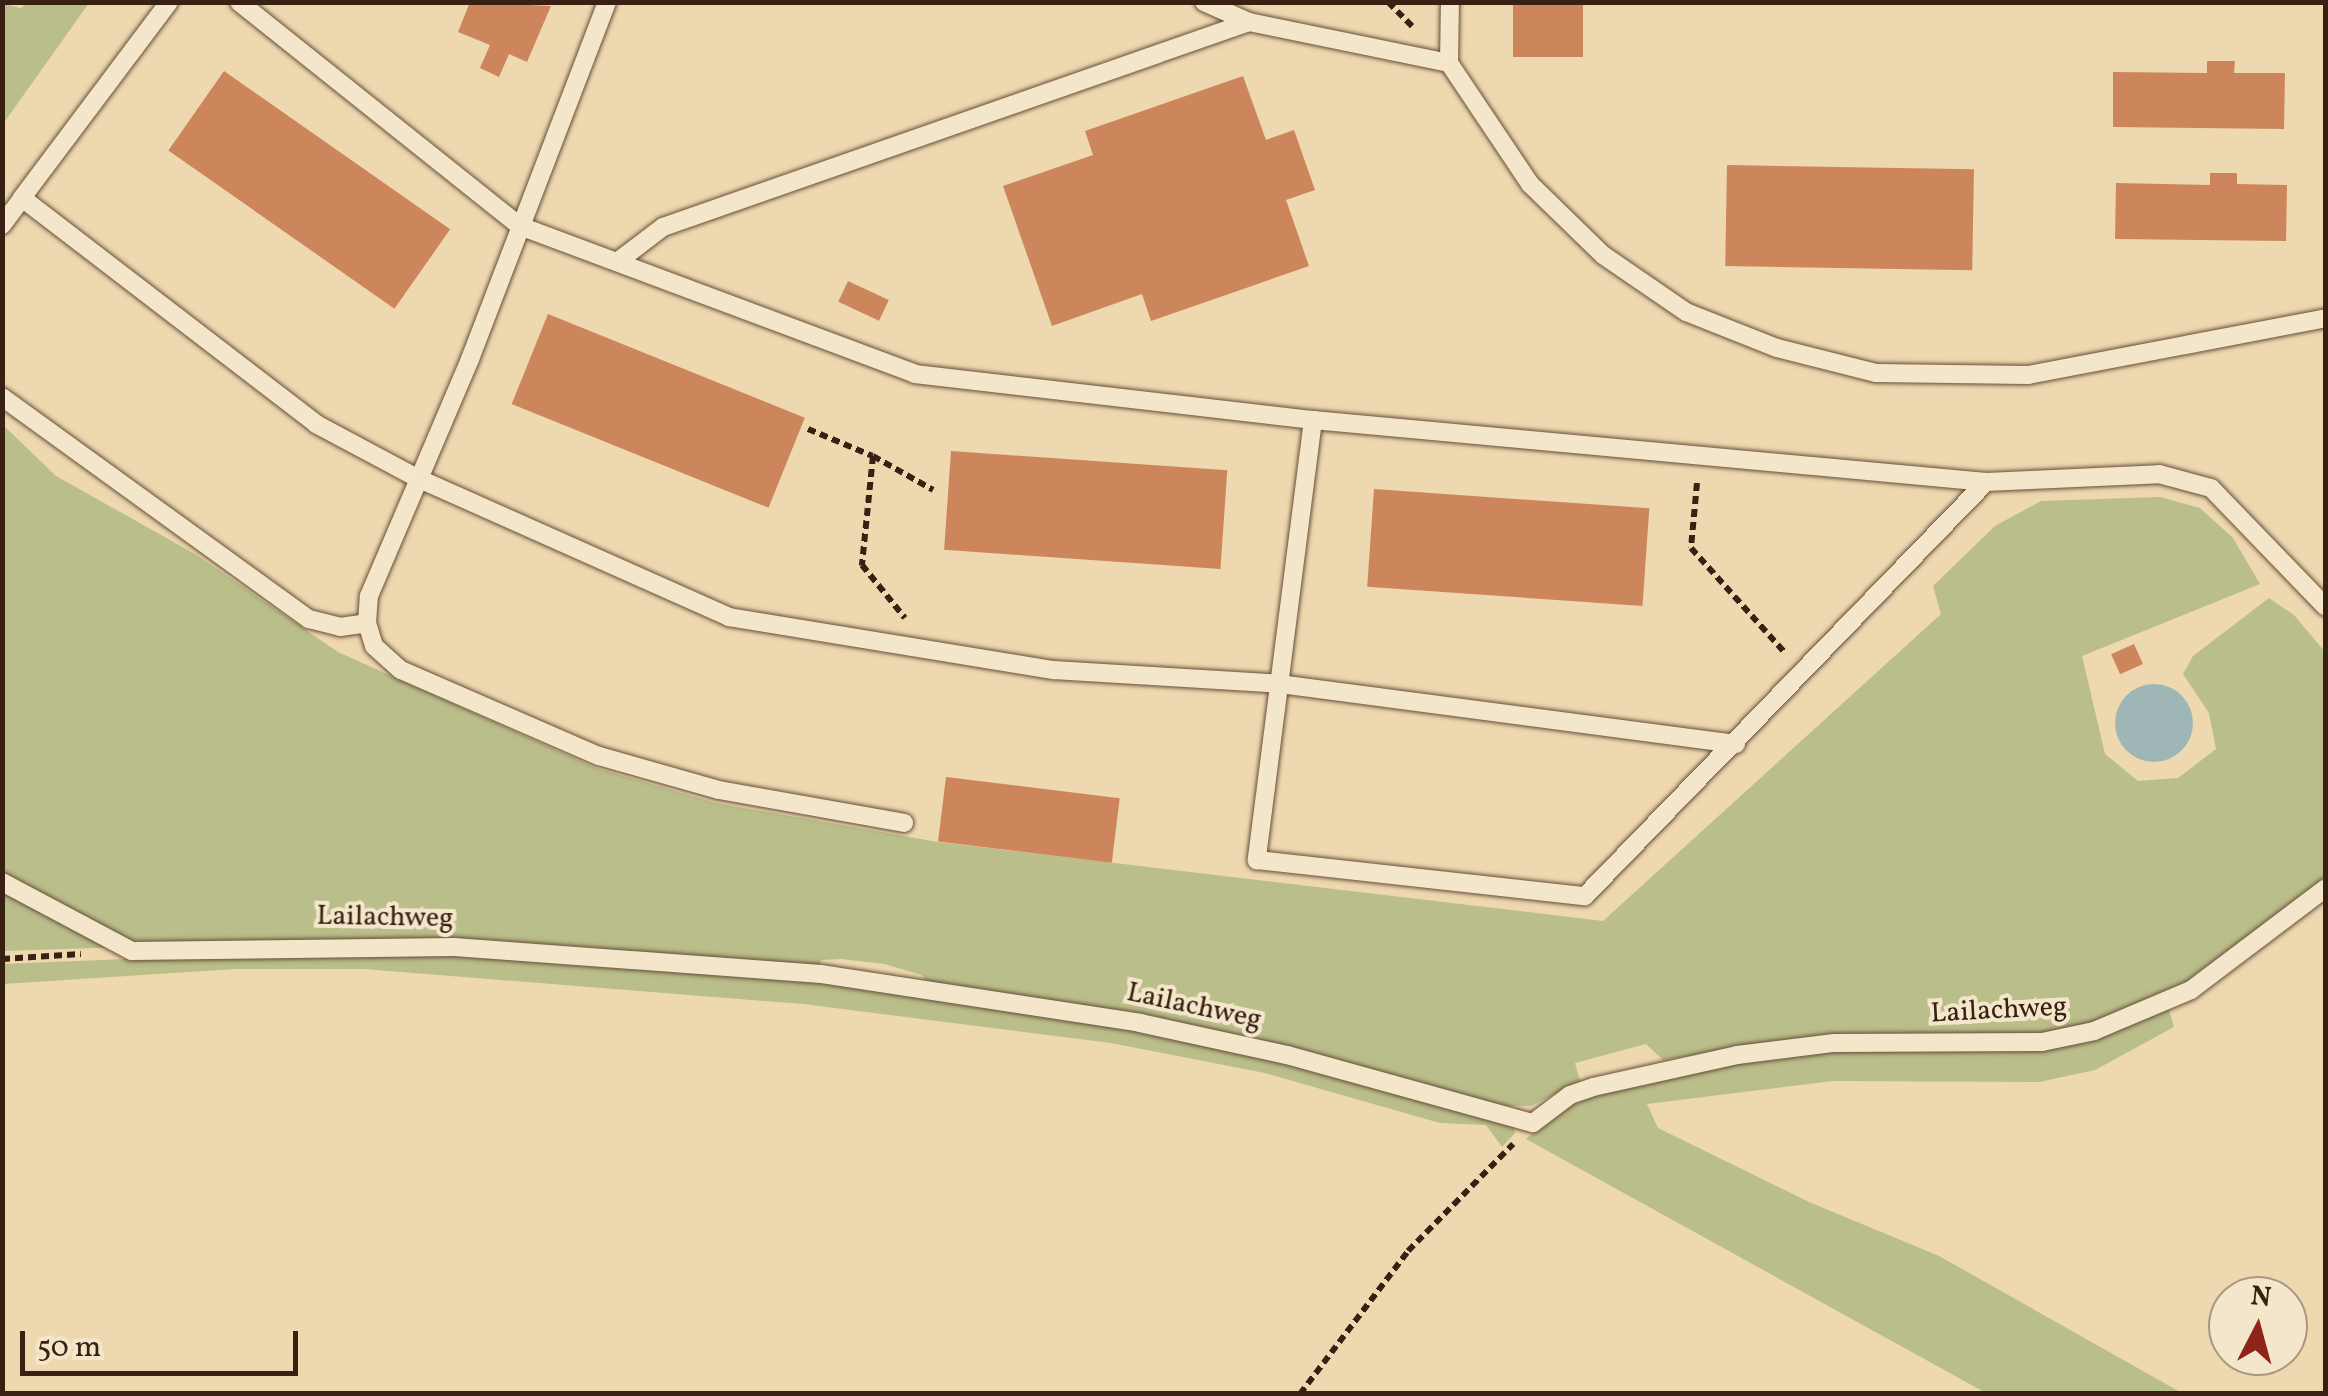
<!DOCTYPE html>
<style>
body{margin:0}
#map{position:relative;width:2328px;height:1396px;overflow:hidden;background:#eed8af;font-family:Vollkorn,serif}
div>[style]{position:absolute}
.green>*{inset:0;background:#babe8a}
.water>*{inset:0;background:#9eb7b6}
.round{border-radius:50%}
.building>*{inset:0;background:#cd855b;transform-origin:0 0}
.path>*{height:6px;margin-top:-3px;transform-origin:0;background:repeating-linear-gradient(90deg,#382012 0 8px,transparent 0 13px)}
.roads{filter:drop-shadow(0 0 2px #664e39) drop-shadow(0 0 2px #664e39)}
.service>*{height:18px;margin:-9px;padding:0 9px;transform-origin:9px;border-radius:9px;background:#f4e6cb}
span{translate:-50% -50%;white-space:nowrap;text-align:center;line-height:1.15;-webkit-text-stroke:8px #f4e6cb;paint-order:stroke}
.street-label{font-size:28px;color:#382012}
.frame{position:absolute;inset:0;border:5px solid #382012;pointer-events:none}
.north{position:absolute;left:2208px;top:1276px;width:100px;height:100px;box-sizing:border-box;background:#f4e6cb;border:2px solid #a99781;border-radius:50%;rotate:6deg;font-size:28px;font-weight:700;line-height:40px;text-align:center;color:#382012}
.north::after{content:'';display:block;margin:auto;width:35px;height:45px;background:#8f2418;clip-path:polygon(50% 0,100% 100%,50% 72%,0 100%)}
.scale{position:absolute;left:20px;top:1331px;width:278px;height:45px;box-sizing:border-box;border:5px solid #382012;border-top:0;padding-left:12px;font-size:30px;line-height:35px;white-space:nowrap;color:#382012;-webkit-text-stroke:8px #f4e6cb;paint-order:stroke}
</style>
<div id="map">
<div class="green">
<i style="clip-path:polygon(26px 3px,89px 3px,3px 124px,3px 4px,21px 8px)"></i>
<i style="clip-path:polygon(3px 425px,56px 476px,195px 554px,338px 652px,596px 768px,716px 803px,938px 842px,1603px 921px,1941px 614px,1933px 586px,1995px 526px,2041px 501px,2160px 497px,2200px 508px,2233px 538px,2260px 584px,2082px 656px,2105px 754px,2138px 781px,2178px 778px,2216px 749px,2209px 713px,2183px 674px,2193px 656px,2269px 598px,2294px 615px,2325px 652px,2325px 877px,2191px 982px,2090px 1025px,2037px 1036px,1807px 1037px,1663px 1060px,1646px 1044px,1575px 1063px,1580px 1081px,1531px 1106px,1505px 1106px,1286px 1051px,928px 984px,922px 975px,884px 964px,841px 959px,821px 960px,820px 967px,373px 939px,3px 951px)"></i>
<i style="clip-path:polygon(373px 949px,754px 973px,1135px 1029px,1286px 1059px,1514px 1123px,1515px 1133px,1502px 1147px,1486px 1125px,1440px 1123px,1265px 1073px,1111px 1043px,803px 1004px,364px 969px,235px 969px,3px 984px,3px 964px)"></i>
<i style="clip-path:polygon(2168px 1007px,2174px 1027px,2095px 1070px,2039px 1082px,1832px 1081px,1647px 1104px,1658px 1128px,1809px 1202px,1939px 1256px,2182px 1393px,1986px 1393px,1526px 1139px,1575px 1098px,1794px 1051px,2007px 1049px)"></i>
</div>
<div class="water">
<i class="round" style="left:2115px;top:684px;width:78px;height:78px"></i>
</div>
<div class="building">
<i style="clip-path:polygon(470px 2px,551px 6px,527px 62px,509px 54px,499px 77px,480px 68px,490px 45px,458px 32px)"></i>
<i style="left:1513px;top:2px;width:70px;height:55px"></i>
<i style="clip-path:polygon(2207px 61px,2235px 61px,2234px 73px,2285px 73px,2284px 129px,2113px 127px,2113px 72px,2207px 73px)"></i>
<i style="left:224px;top:71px;width:276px;height:97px;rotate:35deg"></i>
<i style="clip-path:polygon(1243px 76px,1266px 140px,1294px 130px,1315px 190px,1286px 200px,1309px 266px,1151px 321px,1142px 294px,1052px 326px,1003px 186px,1093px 155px,1085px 131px)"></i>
<i style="left:1727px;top:165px;width:247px;height:101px;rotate:1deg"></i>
<i style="clip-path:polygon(2210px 173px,2237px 173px,2237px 184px,2287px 185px,2286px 241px,2115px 239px,2116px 183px,2210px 185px)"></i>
<i style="left:848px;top:281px;width:45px;height:23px;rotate:25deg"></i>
<i style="left:548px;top:314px;width:277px;height:97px;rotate:22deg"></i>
<i style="left:951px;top:451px;width:277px;height:99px;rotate:4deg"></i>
<i style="left:1374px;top:489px;width:276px;height:98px;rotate:4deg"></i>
<i style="left:2134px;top:644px;width:22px;height:25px;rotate:66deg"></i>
<i style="left:946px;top:777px;width:175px;height:65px;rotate:7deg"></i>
</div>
<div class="path">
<i style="left:1388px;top:2px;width:34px;rotate:45deg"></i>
<i style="left:808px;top:429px;width:70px;rotate:22.6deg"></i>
<i style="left:873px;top:456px;width:110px;rotate:95.8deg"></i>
<i style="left:862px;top:565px;width:68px;rotate:50.9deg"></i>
<i style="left:873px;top:456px;width:69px;rotate:29.5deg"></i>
<i style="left:1697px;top:483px;width:65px;rotate:95.3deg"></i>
<i style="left:1691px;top:548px;width:142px;rotate:48.1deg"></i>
<i style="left:2px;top:959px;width:79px;rotate:-3.6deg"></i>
<i style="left:1300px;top:1394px;width:179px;rotate:-52.9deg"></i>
<i style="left:1408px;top:1251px;width:150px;rotate:-45.5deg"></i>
</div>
<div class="roads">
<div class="service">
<i style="left:169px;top:2px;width:245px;rotate:126.9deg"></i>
<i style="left:22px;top:198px;width:371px;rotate:37.5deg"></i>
<i style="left:316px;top:424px;width:115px;rotate:28.1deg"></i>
<i style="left:417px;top:478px;width:342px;rotate:24deg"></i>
<i style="left:729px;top:617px;width:329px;rotate:9.3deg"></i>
<i style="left:1054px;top:670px;width:226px;rotate:3.5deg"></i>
<i style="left:1280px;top:684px;width:460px;rotate:7.5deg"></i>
<i style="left:239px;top:2px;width:359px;rotate:38.6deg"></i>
<i style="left:520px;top:226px;width:422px;rotate:20.5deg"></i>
<i style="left:915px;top:374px;width:401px;rotate:6.6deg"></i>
<i style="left:1313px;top:420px;width:676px;rotate:5.26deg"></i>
<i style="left:1986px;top:482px;width:173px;rotate:-2.6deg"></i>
<i style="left:2159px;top:474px;width:54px;rotate:15.1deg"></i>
<i style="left:2211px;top:488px;width:165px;rotate:46deg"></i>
<i style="left:1204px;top:2px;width:49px;rotate:24deg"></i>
<i style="left:1449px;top:63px;width:61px;rotate:-89.1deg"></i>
<i style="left:2px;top:225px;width:34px;rotate:-53deg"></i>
<i style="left:617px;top:262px;width:58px;rotate:-37.3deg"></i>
<i style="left:663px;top:227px;width:621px;rotate:-19.28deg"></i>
<i style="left:1249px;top:22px;width:204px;rotate:11.6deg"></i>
<i style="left:1449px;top:63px;width:146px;rotate:56.2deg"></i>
<i style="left:1530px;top:184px;width:102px;rotate:44.2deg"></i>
<i style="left:1603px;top:255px;width:101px;rotate:34.5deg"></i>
<i style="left:1686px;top:312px;width:98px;rotate:21.6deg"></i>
<i style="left:1777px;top:348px;width:102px;rotate:14.2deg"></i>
<i style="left:1876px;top:373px;width:152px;rotate:0.8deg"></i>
<i style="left:2028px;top:375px;width:303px;rotate:-10.8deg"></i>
<i style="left:2px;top:397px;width:379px;rotate:35.9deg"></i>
<i style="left:309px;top:619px;width:32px;rotate:14deg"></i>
<i style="left:340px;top:627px;width:27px;rotate:-8deg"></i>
<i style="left:367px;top:623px;width:24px;rotate:73deg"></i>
<i style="left:374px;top:646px;width:36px;rotate:42deg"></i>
<i style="left:401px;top:670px;width:216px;rotate:23.5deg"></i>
<i style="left:599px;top:756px;width:125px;rotate:15.8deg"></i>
<i style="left:719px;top:790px;width:188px;rotate:10.1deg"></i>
<i style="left:1313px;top:420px;width:444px;rotate:97.3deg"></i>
<i style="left:1257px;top:860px;width:330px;rotate:6.3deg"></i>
<i style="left:1585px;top:896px;width:576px;rotate:-45.91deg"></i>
<i style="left:367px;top:623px;width:27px;rotate:-86deg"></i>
<i style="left:369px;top:596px;width:258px;rotate:-66.9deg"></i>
<i style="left:470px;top:359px;width:382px;rotate:-69deg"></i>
<i style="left:2px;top:882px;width:147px;rotate:28deg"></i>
<i style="left:132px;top:951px;width:322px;rotate:-0.7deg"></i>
<i style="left:454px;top:947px;width:368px;rotate:4.2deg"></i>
<i style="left:821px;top:974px;width:323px;rotate:8.7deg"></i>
<i style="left:1140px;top:1023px;width:150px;rotate:12.3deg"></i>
<i style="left:1287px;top:1055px;width:255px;rotate:15.5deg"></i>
<i style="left:1533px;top:1123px;width:46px;rotate:-37.1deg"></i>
<i style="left:1570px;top:1095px;width:24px;rotate:-19deg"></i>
<i style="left:1593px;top:1087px;width:148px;rotate:-12.5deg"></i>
<i style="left:1737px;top:1055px;width:98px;rotate:-7.1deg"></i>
<i style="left:1834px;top:1043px;width:208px;rotate:-0.3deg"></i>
<i style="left:2042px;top:1042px;width:53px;rotate:-11.9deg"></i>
<i style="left:2094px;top:1031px;width:105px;rotate:-22.9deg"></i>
<i style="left:2191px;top:990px;width:169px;rotate:-37.1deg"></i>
</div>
</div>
<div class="street-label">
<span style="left:385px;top:918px;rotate:1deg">Lailachweg</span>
<span style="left:1194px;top:1007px;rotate:12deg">Lailachweg</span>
<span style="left:1999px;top:1011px;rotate:-3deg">Lailachweg</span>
</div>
<div class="frame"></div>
<div class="north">N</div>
<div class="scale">50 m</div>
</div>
